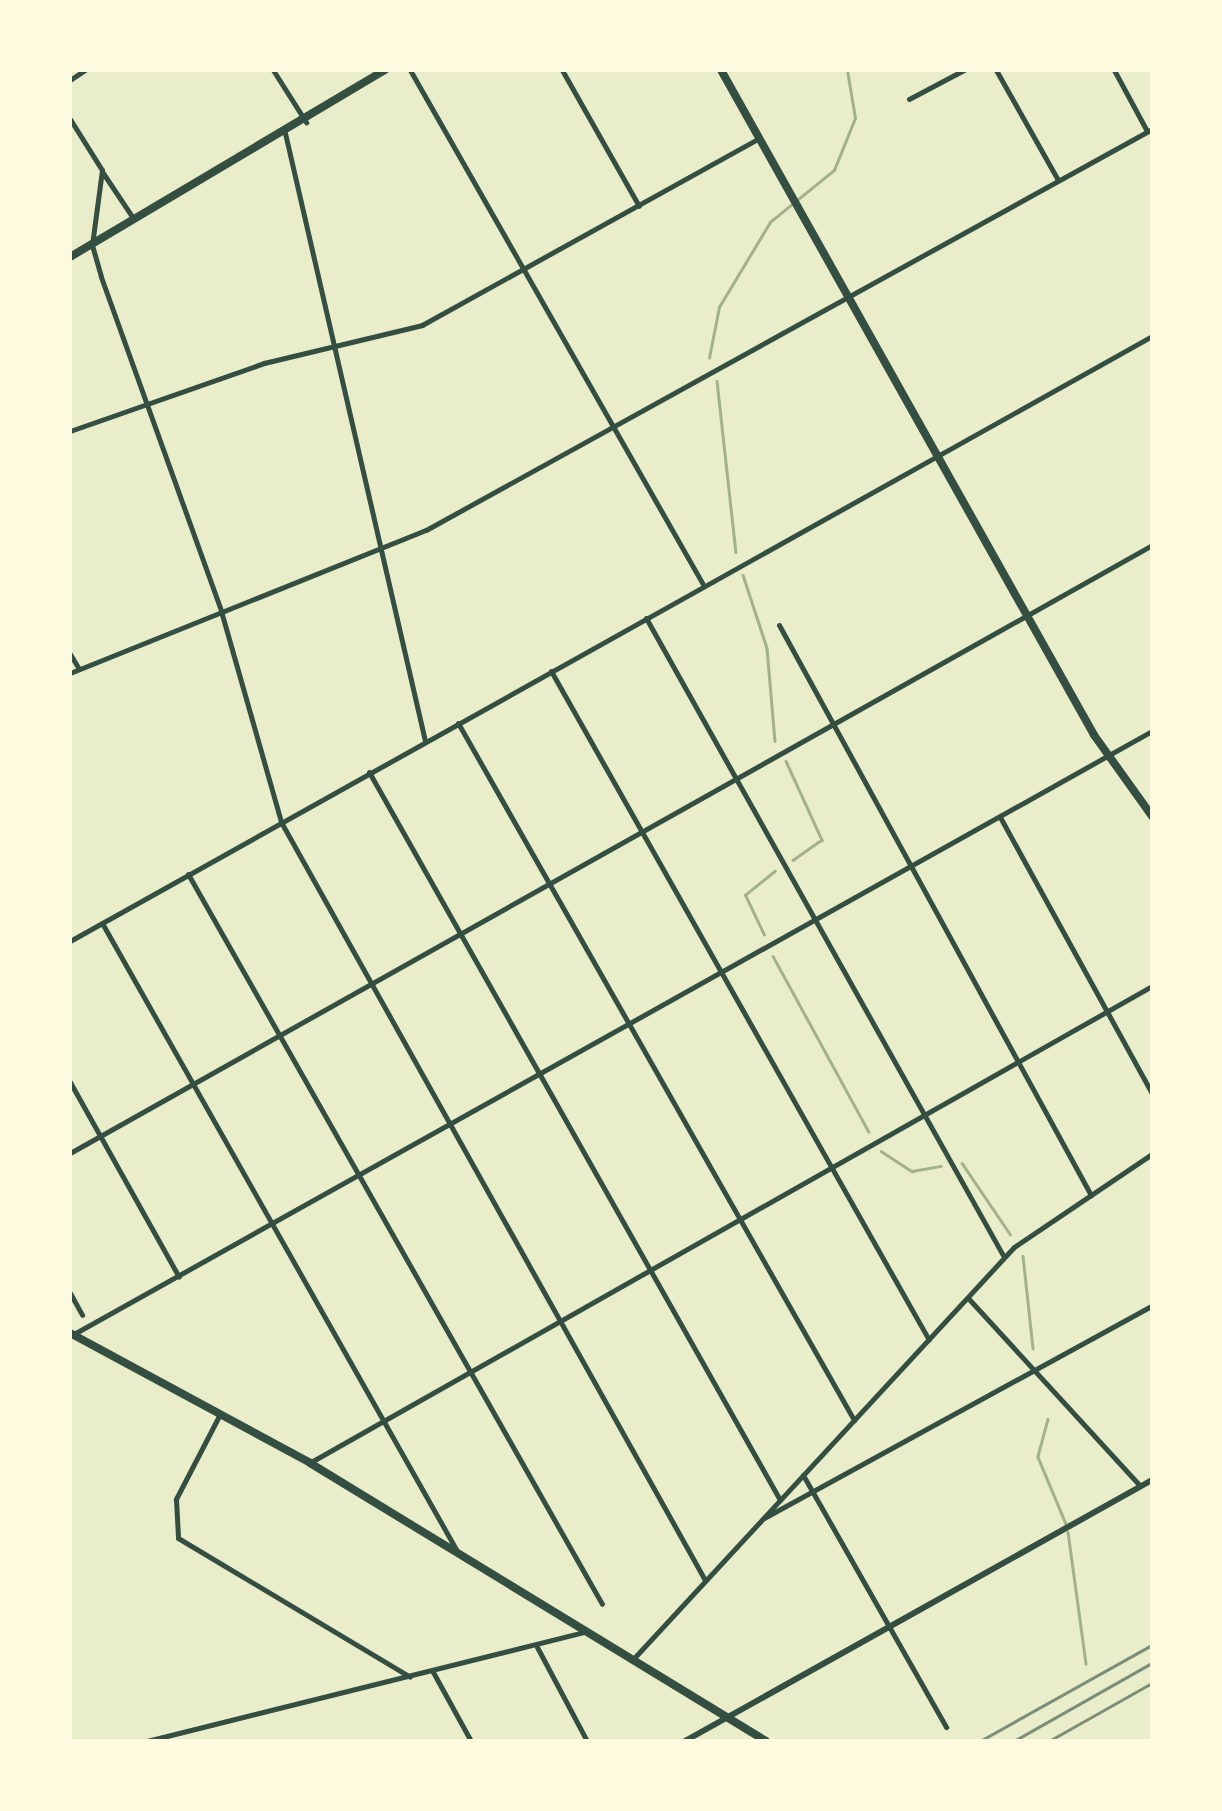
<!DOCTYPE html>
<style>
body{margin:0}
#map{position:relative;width:1222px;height:1811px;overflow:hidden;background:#e9edc9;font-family:Manrope,sans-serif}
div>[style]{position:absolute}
.stream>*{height:2.5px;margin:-1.25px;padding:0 1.25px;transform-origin:1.25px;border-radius:1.25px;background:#a3b18a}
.minor>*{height:5px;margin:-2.5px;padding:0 2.5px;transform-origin:2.5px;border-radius:2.5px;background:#344e41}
.tertiary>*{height:6px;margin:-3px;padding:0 3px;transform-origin:3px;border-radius:3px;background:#344e41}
.secondary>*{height:8px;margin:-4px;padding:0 4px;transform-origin:4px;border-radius:4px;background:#344e41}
.rail>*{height:2.5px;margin:-1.25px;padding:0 1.25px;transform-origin:1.25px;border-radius:1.25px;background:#7c8e77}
span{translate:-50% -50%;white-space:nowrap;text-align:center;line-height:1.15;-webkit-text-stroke:9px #fefae0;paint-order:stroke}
.frame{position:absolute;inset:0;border:72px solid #fefae0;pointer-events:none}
</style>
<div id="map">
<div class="stream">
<i style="left:709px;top:358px;width:52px;rotate:-78.9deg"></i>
<i style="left:719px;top:307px;width:99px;rotate:-59deg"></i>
<i style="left:770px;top:222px;width:82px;rotate:-39.1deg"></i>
<i style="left:834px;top:170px;width:56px;rotate:-68deg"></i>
<i style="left:855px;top:118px;width:49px;rotate:-99.5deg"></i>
<i style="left:717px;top:381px;width:172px;rotate:83.7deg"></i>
<i style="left:743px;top:575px;width:77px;rotate:71.8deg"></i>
<i style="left:767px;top:648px;width:93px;rotate:85.1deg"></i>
<i style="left:786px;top:761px;width:87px;rotate:65.5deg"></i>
<i style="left:822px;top:840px;width:35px;rotate:145deg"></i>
<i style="left:764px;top:935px;width:44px;rotate:-115.4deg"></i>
<i style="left:745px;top:895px;width:38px;rotate:-39deg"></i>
<i style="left:773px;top:956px;width:200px;rotate:61.4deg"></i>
<i style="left:881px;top:1151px;width:37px;rotate:33deg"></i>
<i style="left:912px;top:1171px;width:29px;rotate:-10deg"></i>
<i style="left:962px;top:1163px;width:86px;rotate:55.9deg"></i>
<i style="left:1023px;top:1256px;width:93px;rotate:83.8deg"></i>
<i style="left:1048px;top:1419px;width:39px;rotate:105deg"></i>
<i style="left:1038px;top:1457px;width:73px;rotate:67.3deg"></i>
<i style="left:1068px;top:1532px;width:133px;rotate:82.2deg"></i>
</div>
<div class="minor">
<i style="left:273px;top:70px;width:62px;rotate:57.6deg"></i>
<i style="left:410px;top:70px;width:594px;rotate:60.33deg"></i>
<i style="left:562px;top:70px;width:156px;rotate:60.5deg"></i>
<i style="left:996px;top:70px;width:126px;rotate:60.6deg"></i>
<i style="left:1114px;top:70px;width:69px;rotate:61.6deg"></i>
<i style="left:70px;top:80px;width:18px;rotate:-34deg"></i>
<i style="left:909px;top:99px;width:62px;rotate:-27.8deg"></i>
<i style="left:70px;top:119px;width:60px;rotate:57.9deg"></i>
<i style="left:102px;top:170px;width:76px;rotate:97.6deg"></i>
<i style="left:92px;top:245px;width:33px;rotate:74deg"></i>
<i style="left:101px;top:277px;width:355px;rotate:70.2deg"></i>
<i style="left:221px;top:611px;width:219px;rotate:74.1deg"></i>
<i style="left:281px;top:822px;width:869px;rotate:60.78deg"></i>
<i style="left:285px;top:133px;width:624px;rotate:77.03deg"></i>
<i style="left:103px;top:173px;width:54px;rotate:56.3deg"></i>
<i style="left:70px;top:431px;width:206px;rotate:-19.3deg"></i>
<i style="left:264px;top:363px;width:163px;rotate:-13.5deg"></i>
<i style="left:422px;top:325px;width:385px;rotate:-29deg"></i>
<i style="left:646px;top:618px;width:732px;rotate:60.74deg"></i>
<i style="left:779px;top:625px;width:650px;rotate:61.31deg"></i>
<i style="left:70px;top:654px;width:17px;rotate:59deg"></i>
<i style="left:551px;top:671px;width:768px;rotate:60.53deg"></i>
<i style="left:70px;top:673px;width:384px;rotate:-21.9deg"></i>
<i style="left:426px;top:530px;width:829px;rotate:-28.91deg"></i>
<i style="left:458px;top:723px;width:802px;rotate:60.4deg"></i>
<i style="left:369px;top:772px;width:836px;rotate:60.55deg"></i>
<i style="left:1000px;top:817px;width:315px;rotate:61.2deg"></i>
<i style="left:188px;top:874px;width:839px;rotate:60.44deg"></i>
<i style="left:102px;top:923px;width:721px;rotate:60.52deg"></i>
<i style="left:70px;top:941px;width:1240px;rotate:-29.21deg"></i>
<i style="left:70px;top:1082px;width:223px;rotate:60.8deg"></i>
<i style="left:70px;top:1153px;width:1241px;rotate:-29.33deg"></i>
<i style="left:70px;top:1293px;width:25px;rotate:61deg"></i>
<i style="left:968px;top:1298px;width:255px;rotate:47.5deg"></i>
<i style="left:72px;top:1335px;width:1237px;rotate:-29.22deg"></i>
<i style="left:220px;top:1414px;width:96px;rotate:117.4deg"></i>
<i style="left:176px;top:1499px;width:39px;rotate:87deg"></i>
<i style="left:178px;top:1538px;width:270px;rotate:30.9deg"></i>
<i style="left:311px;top:1462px;width:966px;rotate:-29.51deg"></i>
<i style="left:803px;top:1475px;width:290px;rotate:60.4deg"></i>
<i style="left:764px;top:1518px;width:442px;rotate:-28.7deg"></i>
<i style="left:537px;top:1647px;width:106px;rotate:62deg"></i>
<i style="left:635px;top:1657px;width:558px;rotate:-47.25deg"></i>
<i style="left:1014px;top:1247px;width:166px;rotate:-34deg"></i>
<i style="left:433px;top:1672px;width:79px;rotate:61.2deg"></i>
<i style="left:147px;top:1741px;width:454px;rotate:-14deg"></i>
</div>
<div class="tertiary">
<i style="left:685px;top:1741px;width:535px;rotate:-29.2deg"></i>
</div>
<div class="secondary">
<i style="left:721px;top:70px;width:762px;rotate:60.71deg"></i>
<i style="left:1094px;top:735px;width:100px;rotate:54.4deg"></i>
<i style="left:70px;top:257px;width:366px;rotate:-30.7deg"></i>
<i style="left:70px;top:1333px;width:273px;rotate:28.4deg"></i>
<i style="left:310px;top:1463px;width:534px;rotate:31.37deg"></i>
</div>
<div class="rail">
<i style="left:980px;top:1741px;width:197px;rotate:-29.2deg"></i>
<i style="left:1014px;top:1741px;width:159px;rotate:-29.5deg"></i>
<i style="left:1049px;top:1741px;width:118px;rotate:-29.4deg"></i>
</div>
<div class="frame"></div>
</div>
